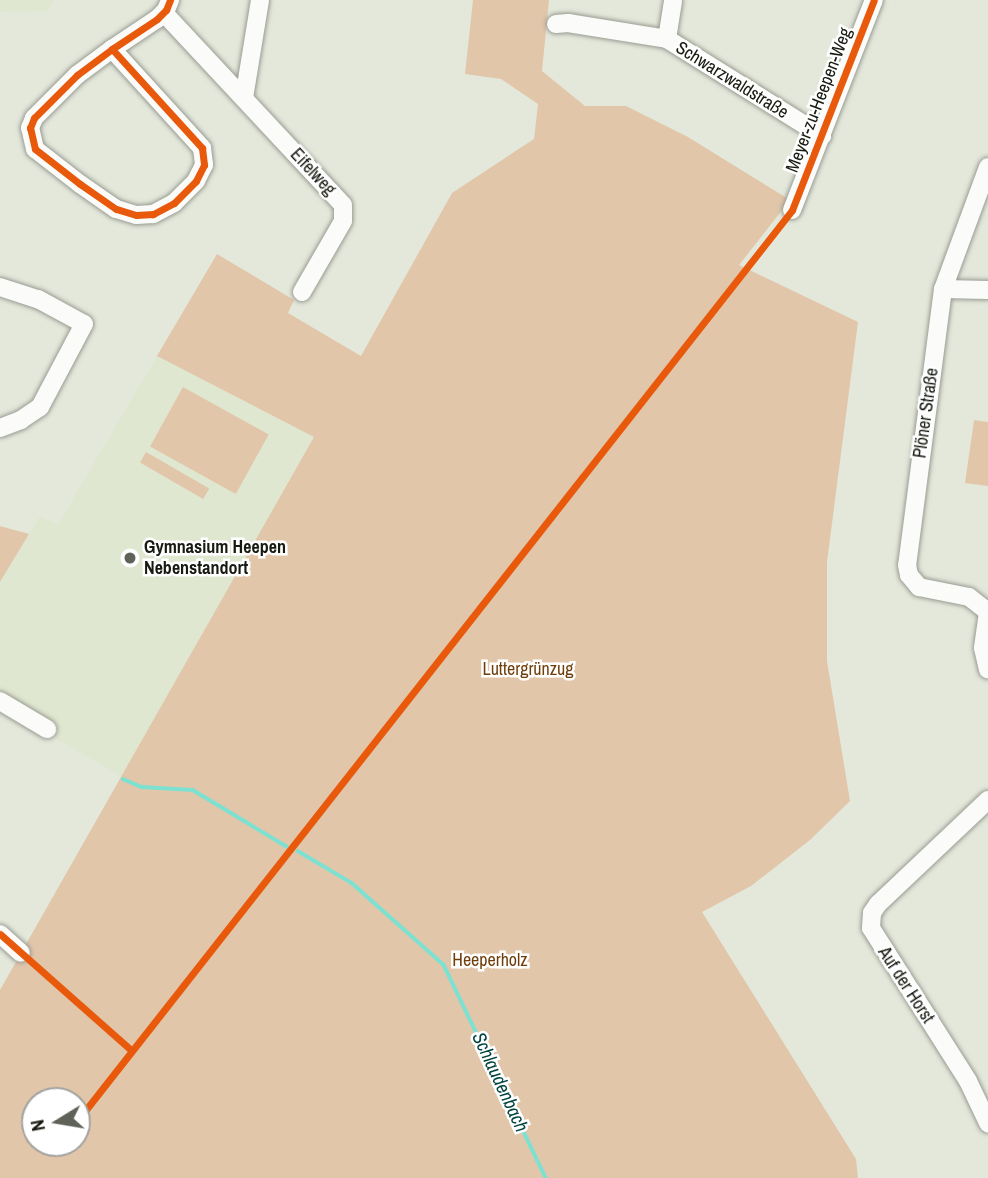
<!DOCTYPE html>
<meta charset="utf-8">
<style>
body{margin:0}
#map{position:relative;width:988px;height:1178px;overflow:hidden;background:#e4e8db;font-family:"Archivo Narrow",sans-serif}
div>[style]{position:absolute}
.built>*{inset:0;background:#e0e7d0}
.green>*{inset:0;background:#e1c6aa;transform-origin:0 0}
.stream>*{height:3.5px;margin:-1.75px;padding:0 1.75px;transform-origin:1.75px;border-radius:1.75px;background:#7ce1d1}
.roads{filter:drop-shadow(0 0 2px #999c92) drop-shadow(0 0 2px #999c92)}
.minor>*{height:18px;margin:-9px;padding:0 9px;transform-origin:9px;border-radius:9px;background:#fbfcfa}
.cycleway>*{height:7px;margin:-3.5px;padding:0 3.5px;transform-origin:3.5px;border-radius:3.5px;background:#e8590c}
.dots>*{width:19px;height:19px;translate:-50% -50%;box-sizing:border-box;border:4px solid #fff;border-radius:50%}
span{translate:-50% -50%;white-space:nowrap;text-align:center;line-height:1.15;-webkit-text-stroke:5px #fff;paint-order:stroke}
.street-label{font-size:18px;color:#171a11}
.poi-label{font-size:18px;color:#171a11;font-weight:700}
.left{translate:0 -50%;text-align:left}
.park-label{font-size:18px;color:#6f3d09}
.water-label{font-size:19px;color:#02453f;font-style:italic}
.north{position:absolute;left:21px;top:1087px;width:70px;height:70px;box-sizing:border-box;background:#fff;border:2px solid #a2a3a0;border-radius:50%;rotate:259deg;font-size:19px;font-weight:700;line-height:28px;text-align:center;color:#171a11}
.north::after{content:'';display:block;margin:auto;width:24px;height:32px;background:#5f6258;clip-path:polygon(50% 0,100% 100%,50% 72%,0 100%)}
</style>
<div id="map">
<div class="built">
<i style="clip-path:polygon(0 0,54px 0,47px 11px,0 12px)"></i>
<i style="clip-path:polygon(157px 356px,315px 437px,122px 777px,55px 738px,59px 731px,0 692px,0 582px,40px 516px,58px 524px)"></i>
</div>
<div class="green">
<i style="clip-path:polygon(evenodd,473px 0,549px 0,542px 71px,585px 106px,626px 106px,688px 137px,790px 200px,739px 265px,858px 322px,827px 562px,827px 661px,850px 801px,810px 840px,751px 886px,702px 912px,856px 1159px,858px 1178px,0 1178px,0 990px,314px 437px,157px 356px,217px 254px,294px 300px,288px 313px,361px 356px,452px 193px,534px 139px,538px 104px,501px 79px,465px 74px,473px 0,35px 1101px,77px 1101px,77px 1143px,35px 1143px,35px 1101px)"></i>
<i style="left:183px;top:387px;width:98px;height:68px;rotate:29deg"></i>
<i style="clip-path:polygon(974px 420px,988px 422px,988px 486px,965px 483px)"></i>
<i style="left:146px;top:452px;width:73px;height:12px;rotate:30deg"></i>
<i style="clip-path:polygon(0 526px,29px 534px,0 582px)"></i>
</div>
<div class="stream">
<i style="left:123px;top:779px;width:21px;rotate:23deg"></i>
<i style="left:142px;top:787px;width:51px;rotate:3.4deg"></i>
<i style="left:193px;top:790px;width:109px;rotate:31.1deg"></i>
<i style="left:298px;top:851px;width:63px;rotate:30.7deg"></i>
<i style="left:352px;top:883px;width:123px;rotate:41.7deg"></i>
<i style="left:444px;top:965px;width:236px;rotate:64.4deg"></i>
</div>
<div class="roads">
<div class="minor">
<i style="left:164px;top:13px;width:262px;rotate:47deg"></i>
<i style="left:343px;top:205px;width:16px;rotate:90deg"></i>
<i style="left:343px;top:221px;width:82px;rotate:120deg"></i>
<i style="left:556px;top:24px;width:12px;rotate:-5deg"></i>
<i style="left:568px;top:23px;width:100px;rotate:9.2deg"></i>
<i style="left:667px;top:39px;width:183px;rotate:32deg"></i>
<i style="left:667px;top:39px;width:39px;rotate:-81deg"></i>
<i style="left:112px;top:49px;width:134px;rotate:47.7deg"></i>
<i style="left:202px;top:148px;width:17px;rotate:83deg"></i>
<i style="left:204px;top:165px;width:18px;rotate:117deg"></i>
<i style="left:196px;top:181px;width:31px;rotate:135deg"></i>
<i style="left:174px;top:203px;width:24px;rotate:152deg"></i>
<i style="left:153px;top:214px;width:17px;rotate:177deg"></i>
<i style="left:136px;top:215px;width:21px;rotate:-163deg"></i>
<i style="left:116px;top:209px;width:44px;rotate:-145.2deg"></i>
<i style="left:80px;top:184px;width:57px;rotate:-142.1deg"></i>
<i style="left:35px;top:149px;width:22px;rotate:-103deg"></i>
<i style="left:30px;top:128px;width:11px;rotate:-68deg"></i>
<i style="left:34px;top:118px;width:61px;rotate:-45deg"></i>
<i style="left:77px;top:75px;width:44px;rotate:-36.6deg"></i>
<i style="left:112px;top:49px;width:54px;rotate:-33.7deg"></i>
<i style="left:157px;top:19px;width:13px;rotate:-45deg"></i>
<i style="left:166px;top:10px;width:11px;rotate:-68deg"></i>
<i style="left:244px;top:98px;width:99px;rotate:-80.7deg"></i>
<i style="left:988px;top:167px;width:130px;rotate:110.2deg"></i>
<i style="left:943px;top:289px;width:278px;rotate:97.4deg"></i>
<i style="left:907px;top:565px;width:10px;rotate:79deg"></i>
<i style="left:909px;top:575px;width:16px;rotate:50deg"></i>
<i style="left:919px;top:587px;width:51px;rotate:11.3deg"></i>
<i style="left:969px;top:597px;width:24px;rotate:38deg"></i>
<i style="left:792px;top:210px;width:225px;rotate:-68.7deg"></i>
<i style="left:0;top:287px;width:40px;rotate:18deg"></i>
<i style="left:38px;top:299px;width:52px;rotate:28.5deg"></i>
<i style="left:84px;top:324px;width:94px;rotate:117.9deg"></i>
<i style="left:40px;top:407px;width:23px;rotate:146deg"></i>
<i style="left:21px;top:420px;width:22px;rotate:159deg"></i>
<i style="left:943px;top:289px;width:45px;rotate:1.3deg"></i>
<i style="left:988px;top:612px;width:36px;rotate:98deg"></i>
<i style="left:983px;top:648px;width:22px;rotate:77deg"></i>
<i style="left:0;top:701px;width:55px;rotate:30.8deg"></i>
<i style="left:988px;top:800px;width:151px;rotate:136.6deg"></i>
<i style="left:878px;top:904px;width:11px;rotate:124deg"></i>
<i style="left:872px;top:913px;width:15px;rotate:94deg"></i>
<i style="left:871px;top:928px;width:181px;rotate:57.6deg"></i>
<i style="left:968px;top:1081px;width:47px;rotate:64.5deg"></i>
<i style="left:0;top:934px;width:28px;rotate:42deg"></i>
</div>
</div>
<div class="cycleway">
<i style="left:112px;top:49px;width:134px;rotate:47.7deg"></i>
<i style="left:202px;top:148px;width:17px;rotate:83deg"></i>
<i style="left:204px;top:165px;width:18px;rotate:117deg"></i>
<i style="left:196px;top:181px;width:31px;rotate:135deg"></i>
<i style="left:174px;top:203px;width:24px;rotate:152deg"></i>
<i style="left:153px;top:214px;width:17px;rotate:177deg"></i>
<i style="left:136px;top:215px;width:21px;rotate:-163deg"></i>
<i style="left:116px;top:209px;width:44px;rotate:-145.2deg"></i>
<i style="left:80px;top:184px;width:57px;rotate:-142.1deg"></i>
<i style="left:35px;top:149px;width:22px;rotate:-103deg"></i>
<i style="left:30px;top:128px;width:11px;rotate:-68deg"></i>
<i style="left:34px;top:118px;width:61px;rotate:-45deg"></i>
<i style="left:77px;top:75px;width:44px;rotate:-36.6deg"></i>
<i style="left:112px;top:49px;width:54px;rotate:-33.7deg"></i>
<i style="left:157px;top:19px;width:13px;rotate:-45deg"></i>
<i style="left:166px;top:10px;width:11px;rotate:-68deg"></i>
<i style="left:0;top:934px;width:175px;rotate:41.5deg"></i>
<i style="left:77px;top:1121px;width:1158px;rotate:-51.87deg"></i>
<i style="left:792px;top:210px;width:225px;rotate:-68.7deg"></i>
</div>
<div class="dots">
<i style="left:130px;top:558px;background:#5f6258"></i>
</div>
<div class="street-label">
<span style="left:732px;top:80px;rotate:32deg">Schwarzwaldstraße</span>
<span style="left:819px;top:100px;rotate:-69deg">Meyer-zu-Heepen-Weg</span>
<span style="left:313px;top:172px;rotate:47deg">Eifelweg</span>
<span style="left:926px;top:413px;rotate:-82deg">Plöner Straße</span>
<span style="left:906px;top:985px;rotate:57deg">Auf der Horst</span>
</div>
<div class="poi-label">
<span class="left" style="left:144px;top:558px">Gymnasium Heepen<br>Nebenstandort</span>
</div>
<div class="park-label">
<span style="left:528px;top:669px">Luttergrünzug</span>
<span style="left:490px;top:960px">Heeperholz</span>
</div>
<div class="water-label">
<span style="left:500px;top:1082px;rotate:65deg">Schlaudenbach</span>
</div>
<div class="north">N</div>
</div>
